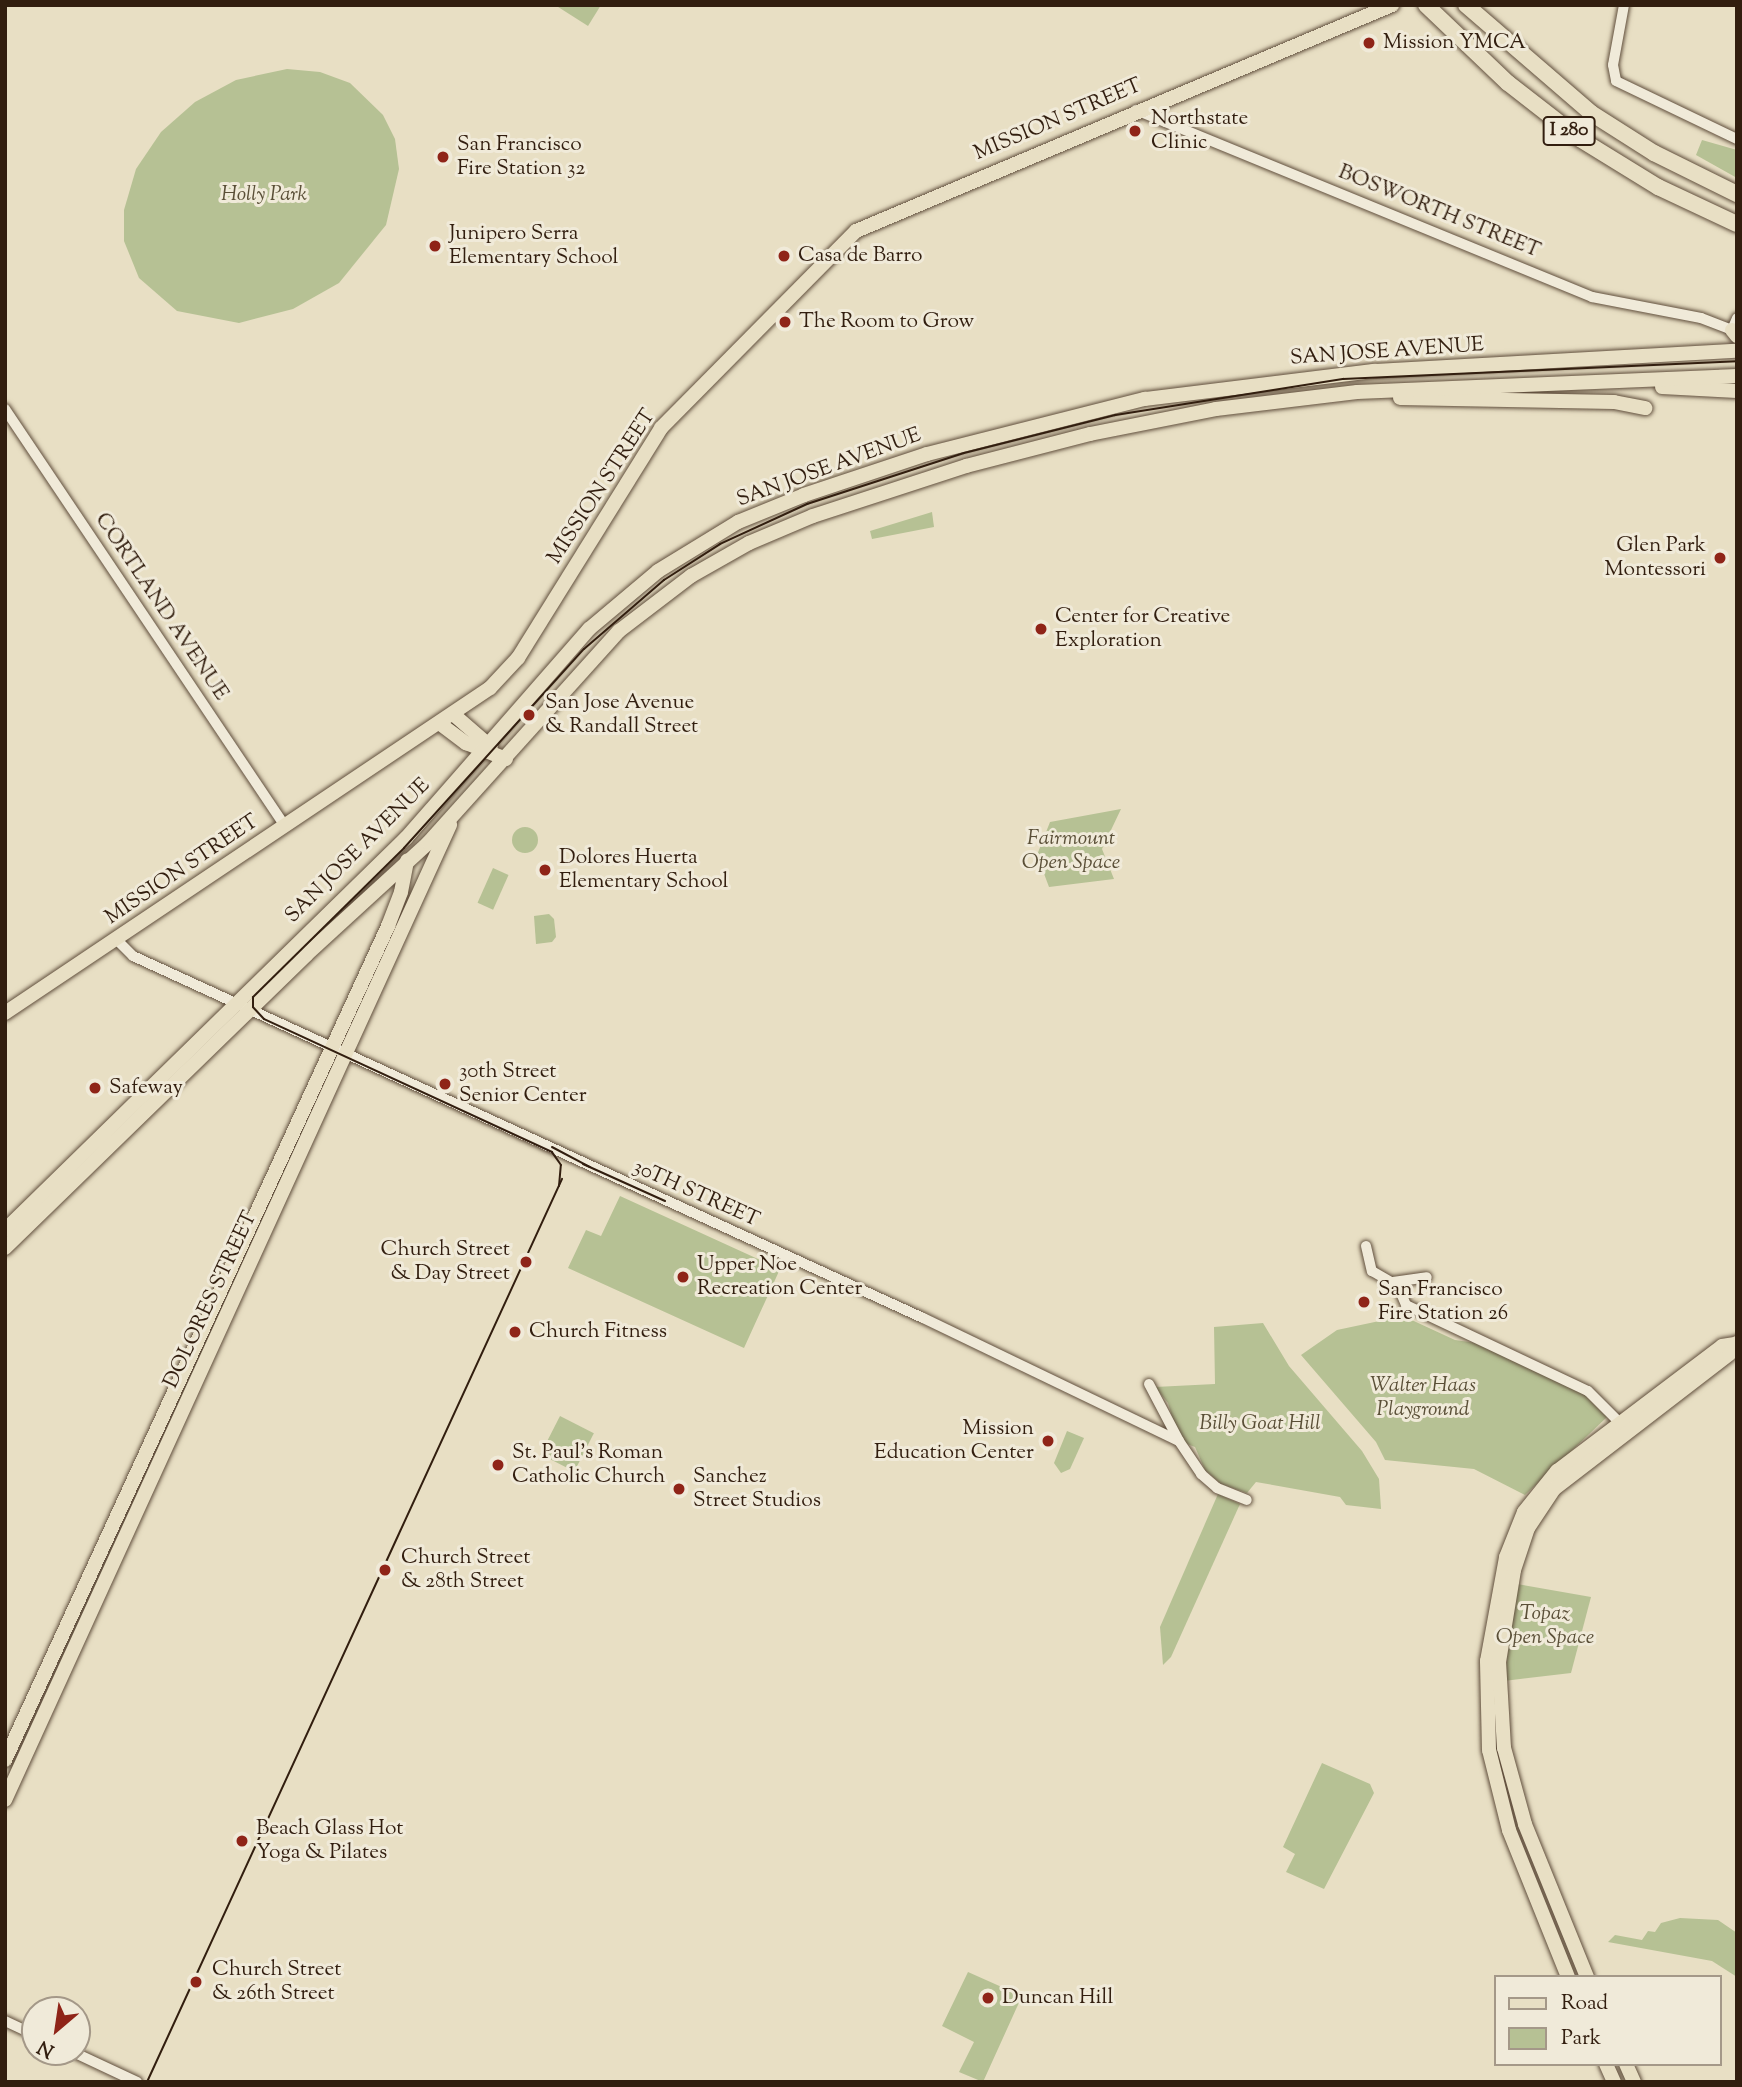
<!DOCTYPE html>
<style>
body{margin:0}
#map{position:relative;width:1742px;height:2087px;overflow:hidden;background:#e8dfc4;font-family:"Sorts Mill Goudy",serif}
div>[style]{position:absolute}
.green>*{inset:0;background:#b6c194;transform-origin:0 0}
.round{border-radius:50%}
.roads{filter:drop-shadow(0 0 2px #604e3c) drop-shadow(0 0 2px #604e3c)}
.minor>*{height:10px;margin:-5px;padding:0 5px;transform-origin:5px;border-radius:5px;background:#f0ead9}
.major>*{height:14px;margin:-7px;padding:0 7px;transform-origin:7px;border-radius:7px;background:#e8dfc4}
.highway>*{height:16px;margin:-8px;padding:0 8px;transform-origin:8px;border-radius:8px;background:#e8dfc4}
.tram>*{height:2px;margin:-1px;padding:0 1px;transform-origin:1px;border-radius:1px;background:#321e0f}
.dots>*{width:19px;height:19px;translate:-50% -50%;box-sizing:border-box;border:4px solid #f0ead9;border-radius:50%}
span{translate:-50% -50%;white-space:nowrap;text-align:center;line-height:1.15;-webkit-text-stroke:6px #f0ead9;paint-order:stroke}
.shield-label span{padding:2px 5px;background:#f0ead9;border:2px solid;border-radius:5px;-webkit-text-stroke-width:0}
.shield-label{font-size:19px;color:#321e0f;font-weight:700}
.poi-label{font-size:21px;color:#321e0f}
.left{translate:0 -50%;text-align:left}
.right{translate:-100% -50%;text-align:right}
.street-label{font-size:21px;color:#321e0f}
.park-label{font-size:21px;color:#5a4f37;font-style:italic}
.frame{position:absolute;inset:0;border:7px solid #321e0f;pointer-events:none}
.legend{position:absolute;left:1494px;top:1975px;width:228px;height:91px;box-sizing:border-box;background:#f0ead9;border:2px solid #a49888;margin:0;padding:9px 12px;list-style:none;font-size:21px;color:#321e0f}
.legend li{display:flex;align-items:center;gap:14px;height:35px}
.legend b{width:35px;border:2px solid #a49888}
.north{position:absolute;left:21px;top:1996px;width:70px;height:70px;box-sizing:border-box;background:#f0ead9;border:2px solid #a49888;border-radius:50%;rotate:209deg;font-size:19px;font-weight:700;line-height:28px;text-align:center;color:#321e0f}
.north::after{content:'';display:block;margin:auto;width:24px;height:32px;background:#8f2418;clip-path:polygon(50% 0,100% 100%,50% 72%,0 100%)}
</style>
<div id="map">
<div class="green">
<i style="clip-path:polygon(555px 5px,601px 5px,588px 26px)"></i>
<i style="clip-path:polygon(287px 69px,320px 72px,350px 83px,383px 115px,395px 139px,399px 169px,386px 225px,339px 283px,293px 309px,239px 323px,177px 311px,139px 278px,124px 241px,124px 210px,136px 169px,161px 132px,195px 102px,236px 80px)"></i>
<i style="clip-path:polygon(1702px 140px,1737px 150px,1737px 178px,1696px 155px)"></i>
<i style="clip-path:polygon(932px 512px,934px 527px,872px 539px,870px 531px)"></i>
<i style="clip-path:polygon(1121px 809px,1102px 849px,1114px 879px,1049px 887px,1037px 855px,1050px 822px)"></i>
<i class="round" style="left:512px;top:827px;width:26px;height:26px"></i>
<i style="left:493px;top:868px;width:17px;height:38px;rotate:24deg"></i>
<i style="clip-path:polygon(549px 914px,554px 919px,556px 937px,552px 942px,536px 944px,534px 916px)"></i>
<i style="clip-path:polygon(620px 1196px,780px 1269px,744px 1348px,568px 1268px,586px 1230px,601px 1236px)"></i>
<i style="clip-path:polygon(1403px 1316px,1455px 1340px,1476px 1343px,1587px 1395px,1607px 1417px,1525px 1495px,1474px 1469px,1385px 1460px,1376px 1442px,1301px 1355px,1337px 1330px)"></i>
<i style="clip-path:polygon(1263px 1323px,1289px 1366px,1362px 1451px,1379px 1479px,1381px 1509px,1346px 1505px,1340px 1497px,1256px 1482px,1247px 1493px,1221px 1484px,1205px 1470px,1195px 1447px,1179px 1441px,1168px 1403px,1155px 1387px,1215px 1384px,1214px 1327px)"></i>
<i style="left:560px;top:1416px;width:38px;height:43px;rotate:27deg"></i>
<i style="clip-path:polygon(1067px 1431px,1084px 1438px,1070px 1469px,1061px 1473px,1054px 1463px)"></i>
<i style="clip-path:polygon(1218px 1494px,1240px 1504px,1171px 1657px,1163px 1665px,1160px 1627px)"></i>
<i style="clip-path:polygon(1517px 1584px,1591px 1597px,1571px 1673px,1504px 1681px)"></i>
<i style="clip-path:polygon(1322px 1763px,1370px 1784px,1374px 1793px,1324px 1889px,1286px 1872px,1295px 1854px,1283px 1847px)"></i>
<i style="clip-path:polygon(1680px 1918px,1718px 1920px,1737px 1933px,1737px 1977px,1712px 1961px,1608px 1942px,1615px 1935px,1642px 1940px,1648px 1931px,1655px 1932px,1661px 1923px)"></i>
<i style="clip-path:polygon(968px 1972px,1022px 1996px,983px 2082px,959px 2072px,974px 2042px,942px 2026px)"></i>
</div>
<div class="roads">
<div class="minor">
<i style="left:1624px;top:5px;width:61px;rotate:100.4deg"></i>
<i style="left:1613px;top:65px;width:16px;rotate:79deg"></i>
<i style="left:1616px;top:81px;width:134px;rotate:25.6deg"></i>
<i style="left:1136px;top:110px;width:493px;rotate:22.3deg"></i>
<i style="left:1592px;top:297px;width:111px;rotate:10.9deg"></i>
<i style="left:1701px;top:318px;width:33px;rotate:21deg"></i>
<i style="left:1732px;top:330px;width:13px;rotate:-67deg"></i>
<i style="left:5px;top:409px;width:502px;rotate:56.12deg"></i>
<i style="left:116px;top:939px;width:24px;rotate:45deg"></i>
<i style="left:133px;top:956px;width:869px;rotate:24.62deg"></i>
<i style="left:923px;top:1318px;width:284px;rotate:25.7deg"></i>
<i style="left:1179px;top:1441px;width:40px;rotate:56deg"></i>
<i style="left:1201px;top:1474px;width:21px;rotate:41deg"></i>
<i style="left:1217px;top:1488px;width:32px;rotate:22deg"></i>
<i style="left:1366px;top:1246px;width:26px;rotate:77deg"></i>
<i style="left:1372px;top:1271px;width:30px;rotate:30deg"></i>
<i style="left:1398px;top:1286px;width:21px;rotate:67deg"></i>
<i style="left:1406px;top:1305px;width:201px;rotate:25.3deg"></i>
<i style="left:1588px;top:1391px;width:45px;rotate:45deg"></i>
<i style="left:1393px;top:1282px;width:34px;rotate:-8deg"></i>
<i style="left:1149px;top:1384px;width:64px;rotate:62.2deg"></i>
<i style="left:5px;top:2021px;width:33px;rotate:25deg"></i>
<i style="left:73px;top:2052px;width:71px;rotate:25.1deg"></i>
</div>
<div class="major">
<i style="left:1732px;top:330px;width:8px;rotate:50deg"></i>
<i style="left:1662px;top:387px;width:75px;rotate:3.1deg"></i>
<i style="left:1400px;top:398px;width:214px;rotate:1.1deg"></i>
<i style="left:1614px;top:402px;width:32px;rotate:11deg"></i>
<i style="left:453px;top:714px;width:50px;rotate:41deg"></i>
<i style="left:439px;top:723px;width:34px;rotate:37deg"></i>
<i style="left:466px;top:743px;width:43px;rotate:21.8deg"></i>
<i style="left:5px;top:1013px;width:584px;rotate:-33.83deg"></i>
<i style="left:490px;top:688px;width:41px;rotate:-47deg"></i>
<i style="left:518px;top:658px;width:271px;rotate:-58.1deg"></i>
<i style="left:661px;top:428px;width:277px;rotate:-45.3deg"></i>
<i style="left:856px;top:231px;width:582px;rotate:-22.86deg"></i>
<i style="left:5px;top:1230px;width:561px;rotate:-44.35deg"></i>
<i style="left:406px;top:838px;width:278px;rotate:-48.8deg"></i>
<i style="left:589px;top:629px;width:90px;rotate:-40deg"></i>
<i style="left:658px;top:571px;width:94px;rotate:-31.5deg"></i>
<i style="left:738px;top:522px;width:71px;rotate:-22.2deg"></i>
<i style="left:804px;top:495px;width:130px;rotate:-18.4deg"></i>
<i style="left:927px;top:454px;width:225px;rotate:-14.2deg"></i>
<i style="left:1145px;top:399px;width:231px;rotate:-7deg"></i>
<i style="left:1374px;top:371px;width:364px;rotate:-3.2deg"></i>
<i style="left:5px;top:1248px;width:421px;rotate:-44.2deg"></i>
<i style="left:307px;top:954px;width:164px;rotate:-42.5deg"></i>
<i style="left:428px;top:843px;width:285px;rotate:-48deg"></i>
<i style="left:619px;top:631px;width:91px;rotate:-37.4deg"></i>
<i style="left:691px;top:576px;width:67px;rotate:-29.6deg"></i>
<i style="left:749px;top:543px;width:69px;rotate:-22.9deg"></i>
<i style="left:813px;top:516px;width:161px;rotate:-18.1deg"></i>
<i style="left:966px;top:466px;width:128px;rotate:-14.5deg"></i>
<i style="left:1090px;top:434px;width:128px;rotate:-11.2deg"></i>
<i style="left:1216px;top:409px;width:142px;rotate:-6.9deg"></i>
<i style="left:1357px;top:392px;width:380px;rotate:-2.4deg"></i>
<i style="left:5px;top:1760px;width:918px;rotate:-65.33deg"></i>
<i style="left:388px;top:926px;width:36px;rotate:-69deg"></i>
<i style="left:401px;top:892px;width:32px;rotate:-79deg"></i>
<i style="left:5px;top:1800px;width:1072px;rotate:-65.47deg"></i>
<i style="left:1568px;top:1977px;width:158px;rotate:-111.9deg"></i>
<i style="left:1509px;top:1830px;width:82px;rotate:-104deg"></i>
<i style="left:1489px;top:1750px;width:89px;rotate:-91.3deg"></i>
<i style="left:1487px;top:1661px;width:106px;rotate:-79.6deg"></i>
<i style="left:1506px;top:1557px;width:48px;rotate:-68.2deg"></i>
<i style="left:1524px;top:1512px;width:53px;rotate:-51.2deg"></i>
<i style="left:1557px;top:1471px;width:207px;rotate:-37.1deg"></i>
<i style="left:1722px;top:1346px;width:13px;rotate:-9deg"></i>
<i style="left:1587px;top:1977px;width:165px;rotate:-112.1deg"></i>
<i style="left:1525px;top:1824px;width:79px;rotate:-105.4deg"></i>
<i style="left:1504px;top:1748px;width:86px;rotate:-93.3deg"></i>
<i style="left:1499px;top:1662px;width:93px;rotate:-80.7deg"></i>
<i style="left:1514px;top:1570px;width:44px;rotate:-71.6deg"></i>
<i style="left:1528px;top:1528px;width:47px;rotate:-56.3deg"></i>
<i style="left:1554px;top:1489px;width:221px;rotate:-37.6deg"></i>
<i style="left:1729px;top:1354px;width:14px;rotate:-54deg"></i>
<i style="left:1606px;top:2064px;width:20px;rotate:66deg"></i>
<i style="left:1626px;top:2064px;width:20px;rotate:66deg"></i>
</div>
<div class="highway">
<i style="left:1426px;top:5px;width:113px;rotate:43.6deg"></i>
<i style="left:1508px;top:83px;width:91px;rotate:37.9deg"></i>
<i style="left:1580px;top:139px;width:92px;rotate:31.6deg"></i>
<i style="left:1658px;top:187px;width:87px;rotate:25.1deg"></i>
<i style="left:1466px;top:5px;width:165px;rotate:40.8deg"></i>
<i style="left:1591px;top:113px;width:75px;rotate:32.4deg"></i>
<i style="left:1654px;top:153px;width:93px;rotate:26.3deg"></i>
</div>
</div>
<div class="tram">
<i style="left:552px;top:1147px;width:43px;rotate:27.8deg"></i>
<i style="left:583px;top:1164px;width:90px;rotate:24.3deg"></i>
<i style="left:559px;top:1186px;width:21px;rotate:-85deg"></i>
<i style="left:561px;top:1165px;width:16px;rotate:-125deg"></i>
<i style="left:552px;top:1152px;width:317px;rotate:-155.2deg"></i>
<i style="left:264px;top:1019px;width:16px;rotate:-133deg"></i>
<i style="left:253px;top:1007px;width:10px;rotate:-90deg"></i>
<i style="left:253px;top:997px;width:212px;rotate:-44.6deg"></i>
<i style="left:404px;top:848px;width:268px;rotate:-47.9deg"></i>
<i style="left:584px;top:649px;width:106px;rotate:-40.8deg"></i>
<i style="left:664px;top:580px;width:67px;rotate:-32.7deg"></i>
<i style="left:720px;top:544px;width:96px;rotate:-24.7deg"></i>
<i style="left:807px;top:504px;width:165px;rotate:-18deg"></i>
<i style="left:964px;top:453px;width:156px;rotate:-14.1deg"></i>
<i style="left:1115px;top:415px;width:231px;rotate:-9deg"></i>
<i style="left:1343px;top:379px;width:394px;rotate:-2.6deg"></i>
<i style="left:147px;top:2082px;width:994px;rotate:-65.32deg"></i>
</div>
<div class="dots">
<i style="left:1369px;top:43px;background:#8f2418"></i>
<i style="left:1135px;top:131px;background:#8f2418"></i>
<i style="left:443px;top:157px;background:#8f2418"></i>
<i style="left:435px;top:246px;background:#8f2418"></i>
<i style="left:784px;top:256px;background:#8f2418"></i>
<i style="left:785px;top:322px;background:#8f2418"></i>
<i style="left:1720px;top:558px;background:#8f2418"></i>
<i style="left:1041px;top:629px;background:#8f2418"></i>
<i style="left:529px;top:715px;background:#8f2418"></i>
<i style="left:545px;top:870px;background:#8f2418"></i>
<i style="left:445px;top:1084px;background:#8f2418"></i>
<i style="left:95px;top:1088px;background:#8f2418"></i>
<i style="left:526px;top:1262px;background:#8f2418"></i>
<i style="left:683px;top:1277px;background:#8f2418"></i>
<i style="left:1364px;top:1302px;background:#8f2418"></i>
<i style="left:515px;top:1332px;background:#8f2418"></i>
<i style="left:1048px;top:1441px;background:#8f2418"></i>
<i style="left:498px;top:1465px;background:#8f2418"></i>
<i style="left:679px;top:1489px;background:#8f2418"></i>
<i style="left:385px;top:1570px;background:#8f2418"></i>
<i style="left:242px;top:1841px;background:#8f2418"></i>
<i style="left:196px;top:1982px;background:#8f2418"></i>
<i style="left:988px;top:1998px;background:#8f2418"></i>
</div>
<div class="shield-label">
<span style="left:1569px;top:131px">I 280</span>
</div>
<div class="poi-label">
<span class="left" style="left:1383px;top:43px">Mission YMCA</span>
<span class="left" style="left:1151px;top:131px">Northstate<br>Clinic</span>
<span class="left" style="left:457px;top:157px">San Francisco<br>Fire Station 32</span>
<span class="left" style="left:449px;top:246px">Junipero Serra<br>Elementary School</span>
<span class="left" style="left:798px;top:256px">Casa de Barro</span>
<span class="left" style="left:799px;top:322px">The Room to Grow</span>
<span class="right" style="left:1706px;top:558px">Glen Park<br>Montessori</span>
<span class="left" style="left:1055px;top:629px">Center for Creative<br>Exploration</span>
<span class="left" style="left:545px;top:715px">San Jose Avenue<br>&amp; Randall Street</span>
<span class="left" style="left:559px;top:870px">Dolores Huerta<br>Elementary School</span>
<span class="left" style="left:459px;top:1084px">30th Street<br>Senior Center</span>
<span class="left" style="left:109px;top:1088px">Safeway</span>
<span class="right" style="left:510px;top:1262px">Church Street<br>&amp; Day Street</span>
<span class="left" style="left:697px;top:1277px">Upper Noe<br>Recreation Center</span>
<span class="left" style="left:1378px;top:1302px">San Francisco<br>Fire Station 26</span>
<span class="left" style="left:529px;top:1332px">Church Fitness</span>
<span class="right" style="left:1034px;top:1441px">Mission<br>Education Center</span>
<span class="left" style="left:512px;top:1465px">St. Paul's Roman<br>Catholic Church</span>
<span class="left" style="left:693px;top:1489px">Sanchez<br>Street Studios</span>
<span class="left" style="left:401px;top:1570px">Church Street<br>&amp; 28th Street</span>
<span class="left" style="left:256px;top:1841px">Beach Glass Hot<br>Yoga &amp; Pilates</span>
<span class="left" style="left:212px;top:1982px">Church Street<br>&amp; 26th Street</span>
<span class="left" style="left:1002px;top:1998px">Duncan Hill</span>
</div>
<div class="street-label">
<span style="left:1058px;top:120px;rotate:-23deg">MISSION STREET</span>
<span style="left:1439px;top:212px;rotate:22deg">BOSWORTH STREET</span>
<span style="left:1387px;top:352px;rotate:-4deg">SAN JOSE AVENUE</span>
<span style="left:829px;top:468px;rotate:-20deg">SAN JOSE AVENUE</span>
<span style="left:602px;top:487px;rotate:-57deg">MISSION STREET</span>
<span style="left:161px;top:607px;rotate:56deg">CORTLAND AVENUE</span>
<span style="left:358px;top:851px;rotate:-45deg">SAN JOSE AVENUE</span>
<span style="left:182px;top:870px;rotate:-34deg">MISSION STREET</span>
<span style="left:696px;top:1194px;rotate:24deg">30TH STREET</span>
<span style="left:211px;top:1300px;rotate:-65deg">DOLORES STREET</span>
</div>
<div class="park-label">
<span style="left:264px;top:195px">Holly Park</span>
<span style="left:1071px;top:851px">Fairmount<br>Open Space</span>
<span style="left:1423px;top:1398px">Walter Haas<br>Playground</span>
<span style="left:1260px;top:1424px">Billy Goat Hill</span>
<span style="left:1545px;top:1626px">Topaz<br>Open Space</span>
</div>
<div class="frame"></div>
<ul class="legend">
<li><b style="height:9px;background:#e8dfc4"></b>Road</li>
<li><b style="height:19px;background:#b6c194"></b>Park</li>
</ul>
<div class="north">N</div>
</div>
